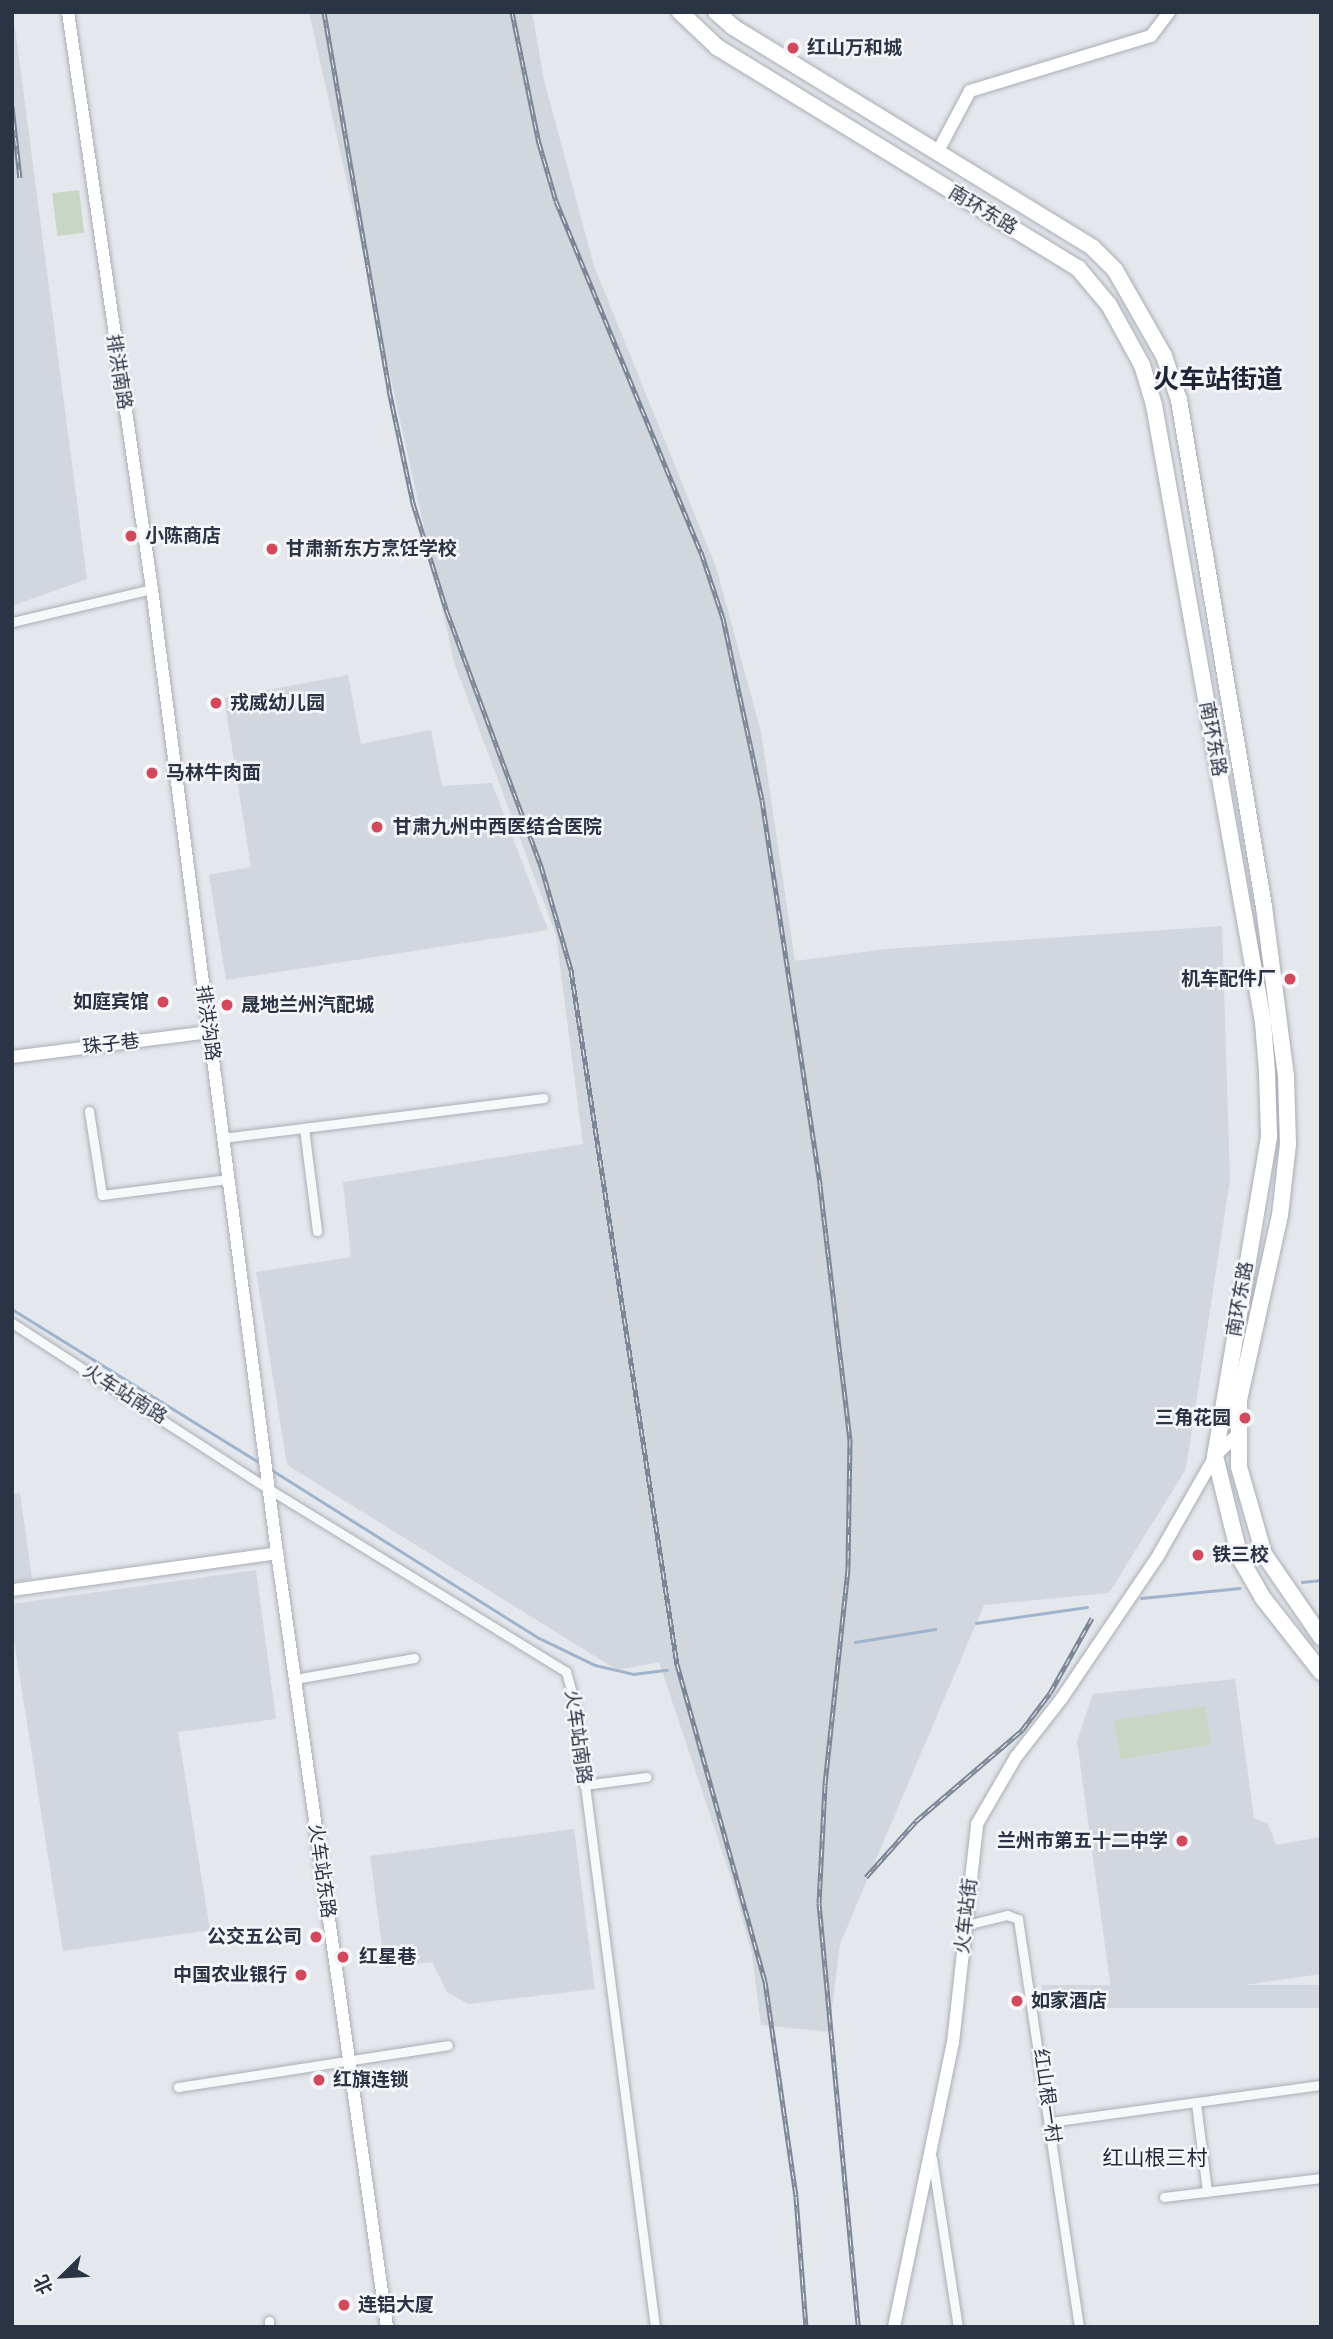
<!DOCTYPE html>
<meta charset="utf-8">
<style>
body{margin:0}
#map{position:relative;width:1333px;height:2339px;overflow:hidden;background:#e4e7ec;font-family:"DM Sans","Noto Sans SC",sans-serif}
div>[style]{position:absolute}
.built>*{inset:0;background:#d2d6de;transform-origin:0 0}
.green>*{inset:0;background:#c9d6c5;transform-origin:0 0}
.stream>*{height:2.5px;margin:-1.25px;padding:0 1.25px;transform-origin:1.25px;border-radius:1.25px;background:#9fb4cc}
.roads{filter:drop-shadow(0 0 2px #a9aeb7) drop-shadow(0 0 2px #a9aeb7)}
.street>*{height:9px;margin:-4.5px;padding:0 4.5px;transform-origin:4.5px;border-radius:4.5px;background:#f7f8fa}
.secondary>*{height:12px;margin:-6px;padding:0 6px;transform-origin:6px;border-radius:6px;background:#fff}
.highway>*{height:16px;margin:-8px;padding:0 8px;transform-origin:8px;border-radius:8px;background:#fff}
.rail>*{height:5px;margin-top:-2.5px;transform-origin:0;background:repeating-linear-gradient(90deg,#f4f6f9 0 8px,#7d8696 0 16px);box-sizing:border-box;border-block:2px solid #7d8696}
.dots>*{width:19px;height:19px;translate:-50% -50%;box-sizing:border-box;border:4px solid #f4f6f9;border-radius:50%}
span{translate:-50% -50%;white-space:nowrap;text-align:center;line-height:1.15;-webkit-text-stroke:5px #f4f6f9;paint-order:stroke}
.poi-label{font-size:19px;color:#2b3445;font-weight:700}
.left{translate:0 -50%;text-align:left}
.right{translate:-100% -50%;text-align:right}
.street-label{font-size:19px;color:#2b3445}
.neighbourhood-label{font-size:21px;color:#1d2536}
.district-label{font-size:26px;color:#1d2536;font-weight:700}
.frame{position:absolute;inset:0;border:14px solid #2b3445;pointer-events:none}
.north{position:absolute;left:28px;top:2241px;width:70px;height:70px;-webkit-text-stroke:5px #f4f6f9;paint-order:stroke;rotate:246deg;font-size:19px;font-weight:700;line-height:28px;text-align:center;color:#2b3445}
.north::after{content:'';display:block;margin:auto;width:24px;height:32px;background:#2b3445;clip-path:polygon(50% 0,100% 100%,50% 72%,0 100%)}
</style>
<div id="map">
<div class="built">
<i style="clip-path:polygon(13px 12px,87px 579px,12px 606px,12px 12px)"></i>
<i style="clip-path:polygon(309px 12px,532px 12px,544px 80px,594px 266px,716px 567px,761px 732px,795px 961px,887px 949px,1222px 926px,1230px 1179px,1186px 1469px,1109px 1593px,984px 1605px,840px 1944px,829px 2032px,761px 2025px,752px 1955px,733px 1884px,659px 1662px,617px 1670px,287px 1465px,256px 1272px,351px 1257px,343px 1182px,583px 1144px,556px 935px,454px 662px)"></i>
<i style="clip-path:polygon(348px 675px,361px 744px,431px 730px,442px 786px,492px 783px,548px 930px,226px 980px,209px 875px,251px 867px,224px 698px)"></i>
<i style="clip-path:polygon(20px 1493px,32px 1579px,12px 1582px,12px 1494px)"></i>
<i style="clip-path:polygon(256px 1570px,276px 1719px,178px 1732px,210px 1930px,63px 1951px,12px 1628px,12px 1604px)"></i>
<i style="clip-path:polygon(1235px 1679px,1254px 1818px,1268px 1824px,1276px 1845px,1321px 1837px,1321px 1974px,1113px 2004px,1077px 1741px,1093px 1694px)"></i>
<i style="clip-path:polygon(574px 1829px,595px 1989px,468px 2004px,447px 1992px,432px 1962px,385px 1968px,370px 1856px)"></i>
<i style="left:1321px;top:1985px;width:23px;height:279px;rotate:90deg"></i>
</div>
<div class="green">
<i style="left:79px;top:190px;width:43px;height:27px;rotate:83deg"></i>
<i style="left:1205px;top:1706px;width:39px;height:92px;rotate:81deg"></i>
</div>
<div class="stream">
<i style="left:12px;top:1309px;width:292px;rotate:31.8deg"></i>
<i style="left:272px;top:1470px;width:315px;rotate:32.2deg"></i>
<i style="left:539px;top:1638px;width:62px;rotate:25.7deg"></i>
<i style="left:595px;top:1665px;width:39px;rotate:13deg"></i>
<i style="left:633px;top:1674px;width:34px;rotate:-7deg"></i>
<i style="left:1302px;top:1582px;width:19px;rotate:-6deg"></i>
<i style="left:1141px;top:1598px;width:99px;rotate:-5.8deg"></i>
<i style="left:976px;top:1623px;width:112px;rotate:-8.2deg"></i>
<i style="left:855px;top:1642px;width:81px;rotate:-9.2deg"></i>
</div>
<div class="roads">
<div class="street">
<i style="left:12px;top:622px;width:144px;rotate:-13.3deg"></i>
<i style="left:89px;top:1111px;width:85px;rotate:81.2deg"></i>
<i style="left:102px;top:1195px;width:127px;rotate:-7.2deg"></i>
<i style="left:304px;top:1128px;width:104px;rotate:82.8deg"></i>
<i style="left:223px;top:1138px;width:323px;rotate:-7.1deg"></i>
<i style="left:12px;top:1323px;width:306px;rotate:32.9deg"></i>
<i style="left:269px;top:1489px;width:349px;rotate:31.6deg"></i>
<i style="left:566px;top:1672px;width:29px;rotate:74deg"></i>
<i style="left:574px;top:1700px;width:632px;rotate:82.64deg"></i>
<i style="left:295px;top:1679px;width:121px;rotate:-10deg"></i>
<i style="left:584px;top:1785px;width:63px;rotate:-7.4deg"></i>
<i style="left:966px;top:1925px;width:42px;rotate:-13.7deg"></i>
<i style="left:1007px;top:1915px;width:12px;rotate:20deg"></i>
<i style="left:1018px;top:1919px;width:413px;rotate:81.5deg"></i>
<i style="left:178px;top:2087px;width:273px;rotate:-8.8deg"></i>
<i style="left:1196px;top:2103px;width:89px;rotate:82.9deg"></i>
<i style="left:1050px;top:2122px;width:274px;rotate:-7.8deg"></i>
<i style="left:932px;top:2158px;width:171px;rotate:81.3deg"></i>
<i style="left:1164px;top:2197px;width:158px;rotate:-6.9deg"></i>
<i style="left:269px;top:2321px;width:6px;rotate:90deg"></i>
</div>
<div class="secondary">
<i style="left:68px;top:12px;width:583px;rotate:81.72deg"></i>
<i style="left:152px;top:589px;width:972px;rotate:82.61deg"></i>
<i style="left:277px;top:1553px;width:782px;rotate:81.91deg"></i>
<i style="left:937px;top:153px;width:70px;rotate:-62deg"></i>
<i style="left:970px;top:91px;width:189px;rotate:-16.9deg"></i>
<i style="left:1151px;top:36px;width:30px;rotate:-53deg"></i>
<i style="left:12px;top:1057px;width:199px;rotate:-7.2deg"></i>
<i style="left:12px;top:1590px;width:268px;rotate:-7.9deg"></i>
<i style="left:894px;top:2327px;width:290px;rotate:-78.3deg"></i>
<i style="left:953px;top:2043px;width:220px;rotate:-83.7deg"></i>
<i style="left:977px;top:1824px;width:78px;rotate:-59.8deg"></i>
<i style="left:1016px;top:1757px;width:75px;rotate:-52.1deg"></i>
<i style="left:1062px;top:1698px;width:171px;rotate:-55.9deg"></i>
<i style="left:1158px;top:1556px;width:115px;rotate:-60.3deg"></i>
<i style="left:1215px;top:1456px;width:29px;rotate:-44deg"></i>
</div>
<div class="highway">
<i style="left:680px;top:12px;width:51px;rotate:43.4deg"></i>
<i style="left:717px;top:47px;width:423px;rotate:31.5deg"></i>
<i style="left:1078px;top:268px;width:48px;rotate:50deg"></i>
<i style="left:1109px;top:305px;width:68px;rotate:61.2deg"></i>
<i style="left:1142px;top:365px;width:42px;rotate:73.3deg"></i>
<i style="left:1154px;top:405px;width:627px;rotate:79.98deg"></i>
<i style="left:1263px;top:1022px;width:50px;rotate:85.4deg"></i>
<i style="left:1267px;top:1072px;width:65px;rotate:88.2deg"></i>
<i style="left:1269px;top:1137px;width:324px;rotate:99.6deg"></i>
<i style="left:1215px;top:1456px;width:105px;rotate:76.2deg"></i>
<i style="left:1240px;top:1558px;width:46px;rotate:60.1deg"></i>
<i style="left:1263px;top:1598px;width:94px;rotate:51.9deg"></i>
<i style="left:716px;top:12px;width:23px;rotate:41deg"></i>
<i style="left:733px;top:27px;width:422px;rotate:31.5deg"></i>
<i style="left:1093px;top:248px;width:31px;rotate:45deg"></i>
<i style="left:1115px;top:270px;width:99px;rotate:60.3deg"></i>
<i style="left:1164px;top:356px;width:46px;rotate:71.2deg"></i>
<i style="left:1179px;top:400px;width:514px;rotate:80.48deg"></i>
<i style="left:1264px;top:907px;width:171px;rotate:82.6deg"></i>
<i style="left:1286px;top:1077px;width:67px;rotate:88.3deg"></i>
<i style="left:1288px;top:1144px;width:71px;rotate:96.4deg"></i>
<i style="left:1280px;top:1215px;width:189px;rotate:102.5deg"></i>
<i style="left:1239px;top:1400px;width:67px;rotate:90deg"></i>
<i style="left:1239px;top:1467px;width:91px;rotate:74deg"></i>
<i style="left:1264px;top:1554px;width:101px;rotate:55.5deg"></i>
</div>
</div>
<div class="rail">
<i style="left:324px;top:12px;width:384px;rotate:80.2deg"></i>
<i style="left:389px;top:390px;width:116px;rotate:78deg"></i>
<i style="left:413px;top:503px;width:114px;rotate:72.7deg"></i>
<i style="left:447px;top:612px;width:271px;rotate:69.7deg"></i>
<i style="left:541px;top:866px;width:108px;rotate:73.9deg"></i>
<i style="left:571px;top:970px;width:702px;rotate:81.32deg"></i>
<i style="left:677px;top:1664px;width:329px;rotate:74.5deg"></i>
<i style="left:765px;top:1981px;width:218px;rotate:81.8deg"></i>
<i style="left:796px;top:2197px;width:130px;rotate:85.6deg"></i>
<i style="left:512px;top:12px;width:134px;rotate:78.4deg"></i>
<i style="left:539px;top:143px;width:60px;rotate:73.7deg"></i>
<i style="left:556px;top:201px;width:380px;rotate:67.6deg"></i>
<i style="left:701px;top:552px;width:70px;rotate:71.6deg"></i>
<i style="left:723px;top:618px;width:186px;rotate:77.9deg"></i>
<i style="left:762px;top:800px;width:389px;rotate:81.4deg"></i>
<i style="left:820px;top:1185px;width:256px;rotate:83.3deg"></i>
<i style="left:850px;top:1439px;width:130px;rotate:90.9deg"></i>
<i style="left:848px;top:1569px;width:217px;rotate:96.1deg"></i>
<i style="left:825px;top:1785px;width:118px;rotate:92.9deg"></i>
<i style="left:819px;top:1903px;width:426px;rotate:84.7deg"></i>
<i style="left:12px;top:106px;width:72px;rotate:83.7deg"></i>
<i style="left:866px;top:1877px;width:75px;rotate:-48.2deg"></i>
<i style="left:916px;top:1821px;width:140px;rotate:-40.6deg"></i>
<i style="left:1022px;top:1730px;width:46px;rotate:-52.9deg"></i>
<i style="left:1050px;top:1693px;width:86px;rotate:-60.8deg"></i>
</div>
<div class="dots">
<i style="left:793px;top:48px;background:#d1495b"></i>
<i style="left:131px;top:536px;background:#d1495b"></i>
<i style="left:272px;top:549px;background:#d1495b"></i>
<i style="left:216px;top:703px;background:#d1495b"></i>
<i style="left:152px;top:773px;background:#d1495b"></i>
<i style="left:377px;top:827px;background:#d1495b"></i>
<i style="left:1290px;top:979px;background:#d1495b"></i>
<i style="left:163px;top:1002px;background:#d1495b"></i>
<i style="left:227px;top:1005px;background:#d1495b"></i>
<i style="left:1245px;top:1418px;background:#d1495b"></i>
<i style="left:1198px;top:1555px;background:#d1495b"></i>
<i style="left:1182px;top:1841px;background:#d1495b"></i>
<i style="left:316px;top:1937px;background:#d1495b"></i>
<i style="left:343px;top:1957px;background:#d1495b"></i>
<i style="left:301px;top:1975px;background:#d1495b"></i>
<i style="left:1017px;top:2001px;background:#d1495b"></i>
<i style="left:319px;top:2080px;background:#d1495b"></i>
<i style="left:344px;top:2305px;background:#d1495b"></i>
</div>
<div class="poi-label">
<span class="left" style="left:807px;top:48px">红山万和城</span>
<span class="left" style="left:145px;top:536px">小陈商店</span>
<span class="left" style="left:286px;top:549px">甘肃新东方烹饪学校</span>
<span class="left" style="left:230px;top:703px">戎威幼儿园</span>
<span class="left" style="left:166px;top:773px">马林牛肉面</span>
<span class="left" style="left:393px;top:827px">甘肃九州中西医结合医院</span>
<span class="right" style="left:1276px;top:979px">机车配件厂</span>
<span class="right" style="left:149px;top:1002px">如庭宾馆</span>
<span class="left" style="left:241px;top:1005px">晟地兰州汽配城</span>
<span class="right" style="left:1231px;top:1418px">三角花园</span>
<span class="left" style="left:1212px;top:1555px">铁三校</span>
<span class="right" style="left:1168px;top:1841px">兰州市第五十二中学</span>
<span class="right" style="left:302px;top:1937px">公交五公司</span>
<span class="left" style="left:359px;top:1957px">红星巷</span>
<span class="right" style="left:287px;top:1975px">中国农业银行</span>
<span class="left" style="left:1031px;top:2001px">如家酒店</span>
<span class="left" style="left:333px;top:2080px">红旗连锁</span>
<span class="left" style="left:358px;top:2305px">连铝大厦</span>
</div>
<div class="street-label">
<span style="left:983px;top:210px;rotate:31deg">南环东路</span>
<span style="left:119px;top:372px;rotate:81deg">排洪南路</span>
<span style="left:1213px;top:739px;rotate:80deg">南环东路</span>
<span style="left:208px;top:1023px;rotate:82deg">排洪沟路</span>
<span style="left:111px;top:1044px;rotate:-7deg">珠子巷</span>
<span style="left:1240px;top:1299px;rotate:-80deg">南环东路</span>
<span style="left:125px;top:1394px;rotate:32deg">火车站南路</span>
<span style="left:578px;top:1737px;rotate:82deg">火车站南路</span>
<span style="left:322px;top:1871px;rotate:82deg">火车站东路</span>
<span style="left:966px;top:1916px;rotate:-84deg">火车站街</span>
<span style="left:1047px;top:2096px;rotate:82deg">红山根一村</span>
</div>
<div class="neighbourhood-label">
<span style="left:1155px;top:2158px">红山根三村</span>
</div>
<div class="district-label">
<span style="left:1218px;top:380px">火车站街道</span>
</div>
<div class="frame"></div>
<div class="north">北</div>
</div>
